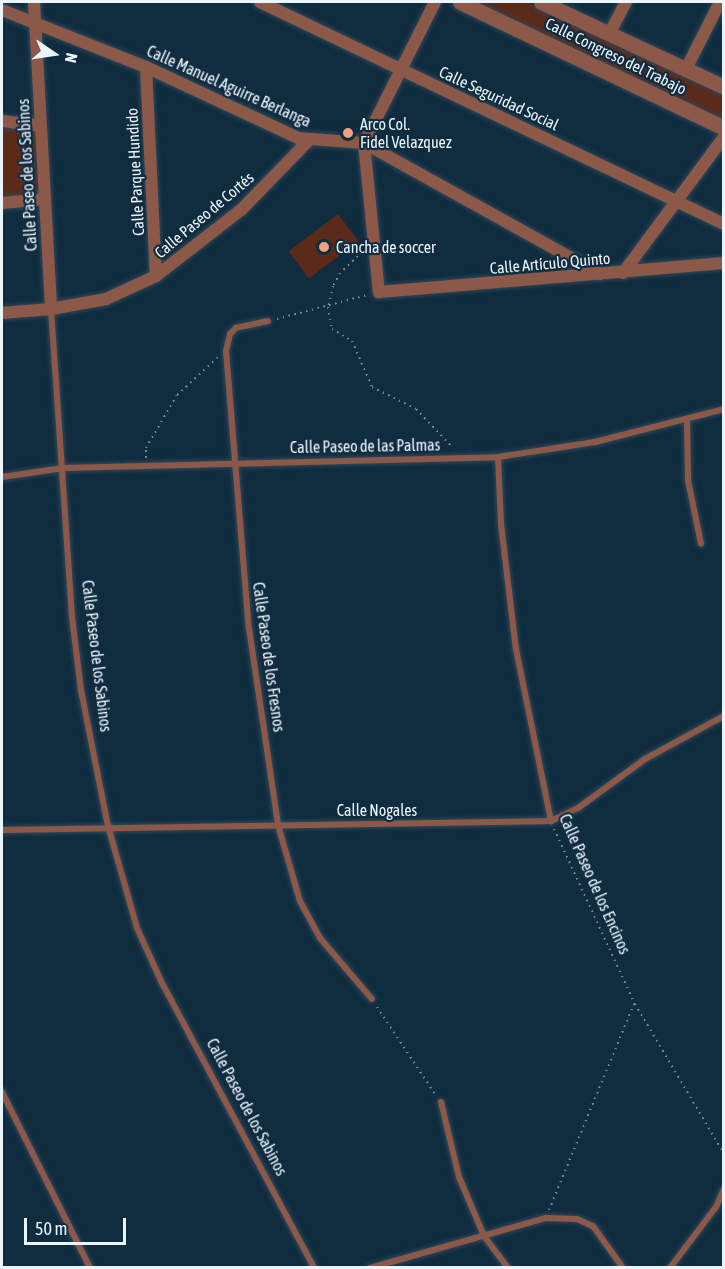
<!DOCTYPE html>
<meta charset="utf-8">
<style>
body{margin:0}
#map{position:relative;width:725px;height:1269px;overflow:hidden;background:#102c3f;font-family:"Asap Condensed",sans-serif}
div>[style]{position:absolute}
.green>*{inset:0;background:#5b2a19;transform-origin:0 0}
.path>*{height:2px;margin-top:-1px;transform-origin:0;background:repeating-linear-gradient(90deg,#758996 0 1.5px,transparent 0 6px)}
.roads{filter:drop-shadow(0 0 2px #2f485a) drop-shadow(0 0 2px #2f485a)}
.service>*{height:6px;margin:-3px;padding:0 3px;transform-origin:3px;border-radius:3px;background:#8c5948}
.minor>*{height:12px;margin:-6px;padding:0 6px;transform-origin:6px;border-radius:6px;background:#8c5948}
.tertiary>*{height:15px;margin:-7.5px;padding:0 7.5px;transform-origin:7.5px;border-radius:7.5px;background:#8c5948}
.dots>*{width:16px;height:16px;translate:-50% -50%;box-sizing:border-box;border:3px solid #102c3f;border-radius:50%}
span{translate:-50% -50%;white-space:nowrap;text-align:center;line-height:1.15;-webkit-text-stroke:4.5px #102c3f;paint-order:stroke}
.street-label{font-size:16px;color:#ebf5fd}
.poi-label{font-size:16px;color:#ebf5fd}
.left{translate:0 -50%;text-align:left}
.frame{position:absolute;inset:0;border:3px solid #ebf5fd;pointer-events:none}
.north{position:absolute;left:24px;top:24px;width:60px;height:60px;-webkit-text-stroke:4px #102c3f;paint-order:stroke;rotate:103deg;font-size:16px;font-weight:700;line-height:24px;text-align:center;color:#ebf5fd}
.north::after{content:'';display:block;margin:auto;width:21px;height:27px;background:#ebf5fd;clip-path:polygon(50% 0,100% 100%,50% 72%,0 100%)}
.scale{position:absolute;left:24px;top:1218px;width:102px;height:27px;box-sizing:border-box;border:3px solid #ebf5fd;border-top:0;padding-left:8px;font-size:18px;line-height:21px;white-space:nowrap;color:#ebf5fd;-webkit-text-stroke:4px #102c3f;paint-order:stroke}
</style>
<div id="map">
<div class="green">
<i style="clip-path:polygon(477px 2px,527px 2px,723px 96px,723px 119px)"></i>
<i style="clip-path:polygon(2px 128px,35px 131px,38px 194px,2px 197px)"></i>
<i style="left:338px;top:214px;width:34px;height:62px;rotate:53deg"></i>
</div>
<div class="path">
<i style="left:362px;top:252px;width:30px;rotate:136deg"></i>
<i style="left:340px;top:273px;width:15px;rotate:118deg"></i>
<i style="left:333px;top:286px;width:22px;rotate:103deg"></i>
<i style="left:328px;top:307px;width:22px;rotate:80deg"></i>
<i style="left:332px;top:329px;width:23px;rotate:31deg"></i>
<i style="left:352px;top:341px;width:50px;rotate:66.5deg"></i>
<i style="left:372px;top:387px;width:49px;rotate:26.6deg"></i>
<i style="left:416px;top:409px;width:54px;rotate:46.5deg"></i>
<i style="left:277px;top:319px;width:93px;rotate:-14.9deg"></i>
<i style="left:146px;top:458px;width:10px;rotate:-90deg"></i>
<i style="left:146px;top:448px;width:61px;rotate:-59.7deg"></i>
<i style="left:177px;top:395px;width:56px;rotate:-42.8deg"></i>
<i style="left:554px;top:829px;width:193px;rotate:65.2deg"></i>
<i style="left:635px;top:1004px;width:174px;rotate:59.3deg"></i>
<i style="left:377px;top:1007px;width:105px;rotate:56.3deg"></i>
<i style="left:549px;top:1210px;width:223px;rotate:-67.6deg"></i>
</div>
<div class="roads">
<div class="service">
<i style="left:51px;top:309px;width:309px;rotate:86.1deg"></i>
<i style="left:72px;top:617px;width:74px;rotate:83deg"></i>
<i style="left:81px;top:690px;width:139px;rotate:78.8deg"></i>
<i style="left:108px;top:826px;width:106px;rotate:74.1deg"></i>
<i style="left:137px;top:928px;width:58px;rotate:65.6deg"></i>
<i style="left:161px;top:981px;width:325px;rotate:61.9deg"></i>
<i style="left:268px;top:321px;width:33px;rotate:168deg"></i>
<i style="left:236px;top:328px;width:8px;rotate:135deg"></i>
<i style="left:230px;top:334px;width:17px;rotate:103deg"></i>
<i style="left:226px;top:351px;width:278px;rotate:85.3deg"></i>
<i style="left:249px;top:628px;width:199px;rotate:81.6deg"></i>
<i style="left:278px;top:825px;width:79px;rotate:73.9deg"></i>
<i style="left:300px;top:901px;width:42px;rotate:61.6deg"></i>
<i style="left:320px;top:938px;width:80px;rotate:49.6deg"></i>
<i style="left:687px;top:421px;width:59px;rotate:89deg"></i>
<i style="left:688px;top:480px;width:65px;rotate:78.5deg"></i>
<i style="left:498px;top:457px;width:67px;rotate:87.4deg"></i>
<i style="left:501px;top:524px;width:126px;rotate:83.2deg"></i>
<i style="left:516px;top:649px;width:176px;rotate:78.5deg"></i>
<i style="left:2px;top:477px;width:62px;rotate:-8.4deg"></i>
<i style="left:63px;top:468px;width:435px;rotate:-1.4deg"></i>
<i style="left:498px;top:457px;width:98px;rotate:-8.8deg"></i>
<i style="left:595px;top:442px;width:133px;rotate:-14.3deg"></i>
<i style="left:2px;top:830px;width:549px;rotate:-0.94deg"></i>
<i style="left:551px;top:821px;width:30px;rotate:-26deg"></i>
<i style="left:578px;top:808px;width:83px;rotate:-36.2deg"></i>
<i style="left:645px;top:759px;width:90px;rotate:-28.6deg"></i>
<i style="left:2px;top:1092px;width:197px;rotate:63.4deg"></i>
<i style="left:441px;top:1102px;width:77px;rotate:76.5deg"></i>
<i style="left:459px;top:1177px;width:64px;rotate:67deg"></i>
<i style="left:484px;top:1236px;width:40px;rotate:53deg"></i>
<i style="left:370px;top:1268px;width:183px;rotate:-15.9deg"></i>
<i style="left:546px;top:1218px;width:31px;rotate:2deg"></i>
<i style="left:577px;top:1219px;width:17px;rotate:24deg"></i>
<i style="left:593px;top:1226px;width:52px;rotate:54.5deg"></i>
<i style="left:670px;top:1268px;width:76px;rotate:-53deg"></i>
<i style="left:716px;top:1207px;width:20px;rotate:-66deg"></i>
</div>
<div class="minor">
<i style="left:34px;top:2px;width:307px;rotate:86.8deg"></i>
<i style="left:260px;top:2px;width:514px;rotate:25.57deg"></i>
<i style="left:435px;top:2px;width:158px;rotate:116.7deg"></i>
<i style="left:364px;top:143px;width:150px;rotate:84.3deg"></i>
<i style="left:379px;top:292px;width:346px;rotate:-4.8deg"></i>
<i style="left:2px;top:10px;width:155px;rotate:21.6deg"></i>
<i style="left:146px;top:67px;width:168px;rotate:25deg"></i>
<i style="left:298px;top:138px;width:66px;rotate:4.3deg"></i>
<i style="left:364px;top:143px;width:270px;rotate:29deg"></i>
<i style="left:609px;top:34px;width:36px;rotate:-62deg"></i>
<i style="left:146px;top:67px;width:209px;rotate:87.3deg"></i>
<i style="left:686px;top:69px;width:75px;rotate:-63.1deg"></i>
<i style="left:2px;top:121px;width:39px;rotate:7deg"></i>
<i style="left:2px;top:203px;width:43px;rotate:-5.3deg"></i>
<i style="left:623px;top:273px;width:169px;rotate:-53.4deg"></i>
<i style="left:2px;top:313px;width:49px;rotate:-4.7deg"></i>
<i style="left:51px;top:309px;width:56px;rotate:-10.3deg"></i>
<i style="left:106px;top:299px;width:55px;rotate:-24.7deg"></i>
<i style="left:156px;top:276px;width:109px;rotate:-37.9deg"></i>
<i style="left:242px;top:209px;width:96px;rotate:-45.8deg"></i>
</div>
<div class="tertiary">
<i style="left:460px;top:2px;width:293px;rotate:25.5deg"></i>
<i style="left:541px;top:2px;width:202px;rotate:24.9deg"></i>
</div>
</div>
<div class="dots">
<i style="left:348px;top:133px;background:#f39f83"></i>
<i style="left:324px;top:247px;background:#f39f83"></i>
</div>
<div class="street-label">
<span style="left:616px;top:56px;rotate:26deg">Calle Congreso del Trabajo</span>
<span style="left:229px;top:86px;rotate:24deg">Calle Manuel Aguirre Berlanga</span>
<span style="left:499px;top:98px;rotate:25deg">Calle Seguridad Social</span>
<span style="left:135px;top:172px;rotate:-93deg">Calle Parque Hundido</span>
<span style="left:27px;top:175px;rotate:-93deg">Calle Paseo de los Sabinos</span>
<span style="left:204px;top:215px;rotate:-40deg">Calle Paseo de Cortés</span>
<span style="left:550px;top:263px;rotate:-5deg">Calle Artículo Quinto</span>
<span style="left:365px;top:446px;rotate:-1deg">Calle Paseo de las Palmas</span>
<span style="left:97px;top:656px;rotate:83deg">Calle Paseo de los Sabinos</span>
<span style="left:269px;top:657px;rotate:82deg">Calle Paseo de los Fresnos</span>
<span style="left:377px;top:810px">Calle Nogales</span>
<span style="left:595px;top:884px;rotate:66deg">Calle Paseo de los Encinos</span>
<span style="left:247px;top:1107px;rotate:62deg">Calle Paseo de los Sabinos</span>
</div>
<div class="poi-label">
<span class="left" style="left:360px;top:133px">Arco Col.<br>Fidel Velazquez</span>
<span class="left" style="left:336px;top:247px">Cancha de soccer</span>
</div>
<div class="frame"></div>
<div class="north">N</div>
<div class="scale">50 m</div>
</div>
